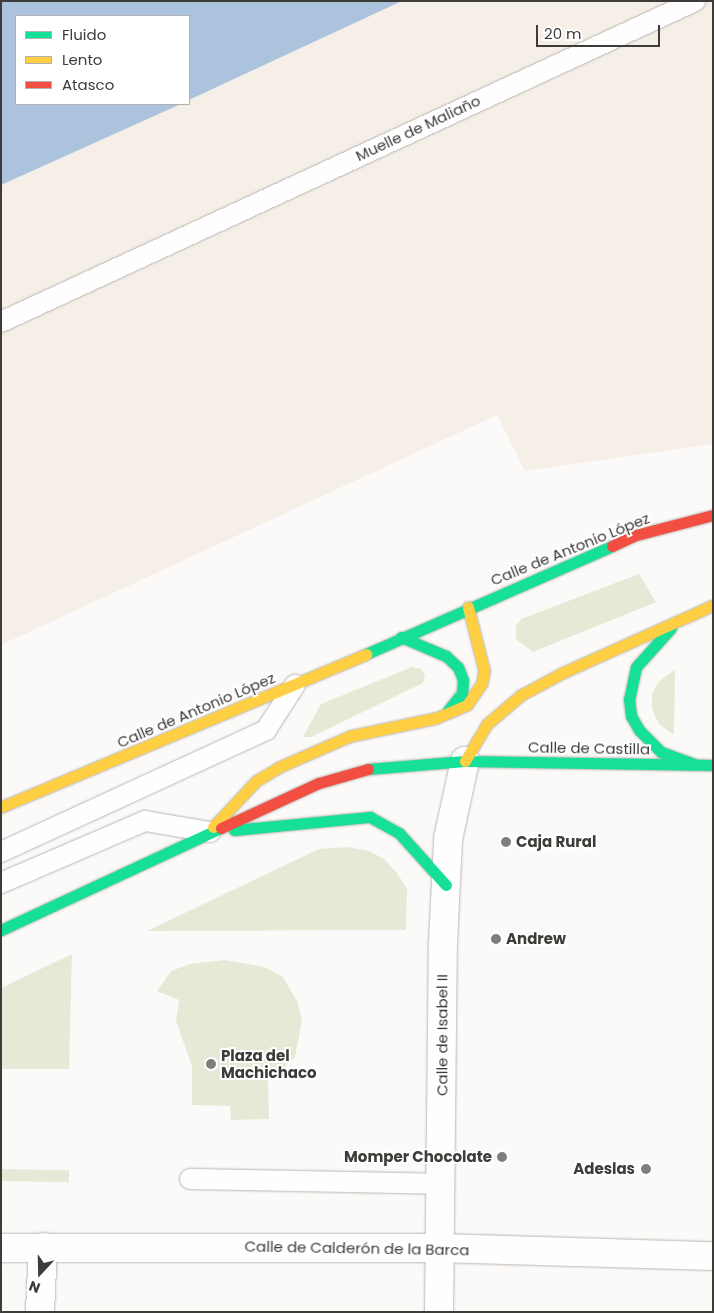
<!DOCTYPE html>
<meta charset="utf-8">
<style>
body{margin:0}
#map{position:relative;width:714px;height:1313px;overflow:hidden;background:#fcfaf8;font-family:Poppins,sans-serif}
div>[style]{position:absolute}
.built>*{inset:0;background:#f5efe7}
.green>*{inset:0;background:#e4ead5;transform-origin:0 0}
.water>*{inset:0;background:#acc3dd}
.roads{filter:drop-shadow(0 0 1px #b9b7b5) drop-shadow(0 0 1px #b9b7b5)}
.lane>*{height:20px;margin:-10px;padding:0 10px;transform-origin:10px;border-radius:10px;background:#fffefe}
.street>*{height:28px;margin:-14px;padding:0 14px;transform-origin:14px;border-radius:14px;background:#fffefe}
.fast>*{height:11px;margin:-5.5px;padding:0 5.5px;transform-origin:5.5px;border-radius:5.5px;background:#16e098}
.slow>*{height:11px;margin:-5.5px;padding:0 5.5px;transform-origin:5.5px;border-radius:5.5px;background:#ffcf43}
.jam>*{height:11px;margin:-5.5px;padding:0 5.5px;transform-origin:5.5px;border-radius:5.5px;background:#f24e42}
.dots>*{width:14px;height:14px;translate:-50% -50%;box-sizing:border-box;border:2px solid #fff;border-radius:50%}
span{translate:-50% -50%;white-space:nowrap;text-align:center;line-height:1.15;-webkit-text-stroke:4px #fff;paint-order:stroke}
.street-label{font-size:15px;color:#3e3c39}
.poi-label{font-size:15px;color:#3e3c39;font-weight:700}
.left{translate:0 -50%;text-align:left}
.right{translate:-100% -50%;text-align:right}
.frame{position:absolute;inset:0;border:2px solid #3e3c39;pointer-events:none}
.legend{position:absolute;left:15px;top:15px;width:175px;height:90px;box-sizing:border-box;background:#fff;border:1px solid #b2b1b0;margin:0;padding:6px 9px;list-style:none;font-size:15px;color:#3e3c39}
.legend li{display:flex;align-items:center;gap:10px;height:25px}
.legend b{width:25px;border:1px solid #b2b1b0}
.north{position:absolute;left:15px;top:1248px;width:50px;height:50px;-webkit-text-stroke:4px #fff;paint-order:stroke;rotate:201deg;font-size:14px;font-weight:700;line-height:20px;text-align:center;color:#3e3c39}
.north::after{content:'';display:block;margin:auto;width:18px;height:22px;background:#3e3c39;clip-path:polygon(50% 0,100% 100%,50% 72%,0 100%)}
.scale{position:absolute;left:536px;top:25px;width:124px;height:22px;box-sizing:border-box;border:2px solid #3e3c39;border-top:0;padding-left:6px;font-size:15px;line-height:18px;white-space:nowrap;color:#3e3c39;-webkit-text-stroke:4px #fff;paint-order:stroke}
</style>
<div id="map">
<div class="built">
<i style="clip-path:polygon(402px 1px,713px 1px,713px 444px,525px 471px,497px 415px,1px 645px,1px 185px,181px 104px,189px 104px,189px 100px)"></i>
</div>
<div class="green">
<i style="clip-path:polygon(639px 574px,656px 602px,533px 652px,516px 639px,516px 626px,521px 619px)"></i>
<i style="clip-path:polygon(412px 667px,421px 669px,425px 675px,423px 683px,311px 737px,303px 737px,321px 704px)"></i>
<i style="clip-path:polygon(675px 670px,674px 735px,659px 724px,652px 709px,652px 695px,658px 682px)"></i>
<i style="clip-path:polygon(348px 847px,369px 851px,384px 859px,397px 873px,407px 889px,406px 930px,147px 931px,319px 849px)"></i>
<i style="clip-path:polygon(72px 954px,69px 1069px,1px 1069px,1px 988px)"></i>
<i style="clip-path:polygon(224px 960px,264px 967px,283px 977px,298px 1003px,302px 1021px,295px 1057px,278px 1073px,268px 1076px,269px 1119px,231px 1120px,230px 1106px,192px 1105px,192px 1066px,176px 1021px,179px 1000px,157px 991px,171px 971px,190px 964px)"></i>
<i style="left:1px;top:1169px;width:68px;height:12px;rotate:1deg"></i>
</div>
<div class="water">
<i style="clip-path:polygon(1px 1px,402px 1px,189px 100px,189px 16px,16px 16px,16px 104px,181px 104px,1px 185px)"></i>
</div>
<div class="roads">
<div class="lane">
<i style="left:1px;top:322px;width:765px;rotate:-24.82deg"></i>
<i style="left:1px;top:852px;width:292px;rotate:-24.7deg"></i>
<i style="left:266px;top:730px;width:54px;rotate:-57.2deg"></i>
<i style="left:1px;top:883px;width:157px;rotate:-23.3deg"></i>
<i style="left:145px;top:821px;width:66px;rotate:9.6deg"></i>
<i style="left:190px;top:1179px;width:251px;rotate:1.1deg"></i>
</div>
<div class="street">
<i style="left:1px;top:1248px;width:438px"></i>
<i style="left:439px;top:1248px;width:274px;rotate:1.7deg"></i>
<i style="left:40px;top:1312px;width:65px;rotate:-87.4deg"></i>
<i style="left:439px;top:1312px;width:369px;rotate:-89.4deg"></i>
<i style="left:443px;top:943px;width:104px;rotate:-87.2deg"></i>
<i style="left:448px;top:839px;width:80px;rotate:-77.7deg"></i>
</div>
<div class="fast">
<i style="left:671px;top:628px;width:52px;rotate:131.9deg"></i>
<i style="left:636px;top:667px;width:33px;rotate:102deg"></i>
<i style="left:629px;top:699px;width:17px;rotate:83deg"></i>
<i style="left:631px;top:716px;width:16px;rotate:60deg"></i>
<i style="left:639px;top:730px;width:31px;rotate:45deg"></i>
<i style="left:661px;top:752px;width:35px;rotate:20deg"></i>
<i style="left:401px;top:637px;width:49px;rotate:22.9deg"></i>
<i style="left:446px;top:656px;width:16px;rotate:43deg"></i>
<i style="left:458px;top:667px;width:14px;rotate:69deg"></i>
<i style="left:463px;top:680px;width:13px;rotate:94deg"></i>
<i style="left:462px;top:693px;width:22px;rotate:129deg"></i>
<i style="left:366px;top:654px;width:269px;rotate:-23.7deg"></i>
<i style="left:368px;top:769px;width:97px;rotate:-4.7deg"></i>
<i style="left:465px;top:761px;width:248px;rotate:0.9deg"></i>
<i style="left:234px;top:830px;width:137px;rotate:-5.5deg"></i>
<i style="left:370px;top:817px;width:33px;rotate:29deg"></i>
<i style="left:399px;top:833px;width:70px;rotate:47.9deg"></i>
<i style="left:1px;top:930px;width:242px;rotate:-24.9deg"></i>
</div>
<div class="slow">
<i style="left:465px;top:761px;width:43px;rotate:-59.3deg"></i>
<i style="left:487px;top:724px;width:45px;rotate:-40.5deg"></i>
<i style="left:521px;top:695px;width:47px;rotate:-28.2deg"></i>
<i style="left:562px;top:673px;width:166px;rotate:-24.2deg"></i>
<i style="left:1px;top:807px;width:396px;rotate:-22.7deg"></i>
<i style="left:213px;top:827px;width:63px;rotate:-46.9deg"></i>
<i style="left:256px;top:781px;width:27px;rotate:-31deg"></i>
<i style="left:279px;top:767px;width:77px;rotate:-23.6deg"></i>
<i style="left:350px;top:736px;width:88px;rotate:-11.8deg"></i>
<i style="left:436px;top:718px;width:34px;rotate:-23deg"></i>
<i style="left:467px;top:705px;width:27px;rotate:-56deg"></i>
<i style="left:482px;top:683px;width:13px;rotate:-81deg"></i>
<i style="left:484px;top:670px;width:65px;rotate:-104.3deg"></i>
</div>
<div class="jam">
<i style="left:612px;top:546px;width:26px;rotate:-25deg"></i>
<i style="left:636px;top:535px;width:80px;rotate:-14.6deg"></i>
<i style="left:221px;top:828px;width:108px;rotate:-24.7deg"></i>
<i style="left:319px;top:783px;width:51px;rotate:-15.9deg"></i>
</div>
</div>
<div class="dots">
<i style="left:506px;top:842px;background:#807e7c"></i>
<i style="left:496px;top:939px;background:#807e7c"></i>
<i style="left:211px;top:1064px;background:#807e7c"></i>
<i style="left:502px;top:1157px;background:#807e7c"></i>
<i style="left:646px;top:1169px;background:#807e7c"></i>
</div>
<div class="street-label">
<span style="left:418px;top:128px;rotate:-25deg">Muelle de Maliaño</span>
<span style="left:570px;top:549px;rotate:-22deg">Calle de Antonio López</span>
<span style="left:196px;top:710px;rotate:-23deg">Calle de Antonio López</span>
<span style="left:589px;top:748px;rotate:1deg">Calle de Castilla</span>
<span style="left:442px;top:1035px;rotate:-90deg">Calle de Isabel II</span>
<span style="left:357px;top:1248px;rotate:1deg">Calle de Calderón de la Barca</span>
</div>
<div class="poi-label">
<span class="left" style="left:516px;top:842px">Caja Rural</span>
<span class="left" style="left:506px;top:939px">Andrew</span>
<span class="left" style="left:221px;top:1064px">Plaza del<br>Machichaco</span>
<span class="right" style="left:492px;top:1157px">Momper Chocolate</span>
<span class="right" style="left:635px;top:1169px">Adeslas</span>
</div>
<div class="frame"></div>
<ul class="legend">
<li><b style="height:6px;background:#16e098"></b>Fluido</li>
<li><b style="height:6px;background:#ffcf43"></b>Lento</li>
<li><b style="height:6px;background:#f24e42"></b>Atasco</li>
</ul>
<div class="north">N</div>
<div class="scale">20 m</div>
</div>
